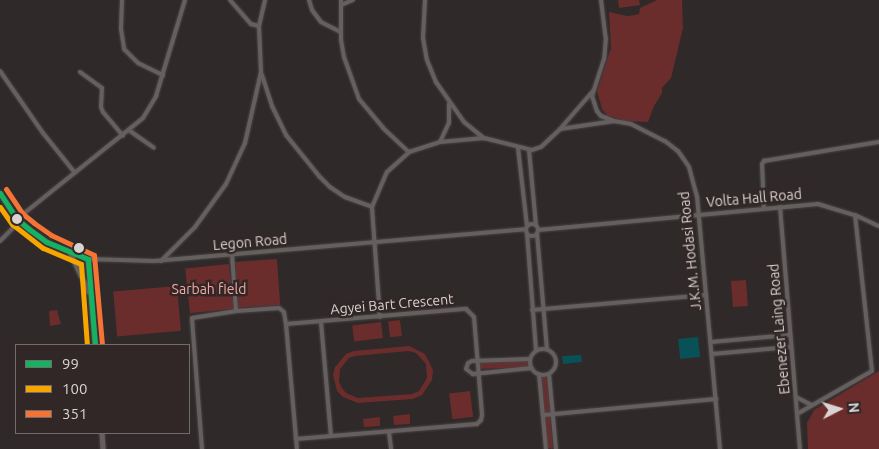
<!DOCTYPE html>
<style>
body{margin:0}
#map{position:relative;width:879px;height:449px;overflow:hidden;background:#2f2929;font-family:Ubuntu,sans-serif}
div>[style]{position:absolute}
.green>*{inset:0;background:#6b2c2c;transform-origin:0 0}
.water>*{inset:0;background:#075157;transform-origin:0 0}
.roads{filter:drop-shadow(0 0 1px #494545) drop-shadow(0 0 1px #494545)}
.minor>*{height:4px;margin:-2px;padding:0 2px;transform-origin:2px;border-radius:2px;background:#65605f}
.minor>.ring{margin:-2px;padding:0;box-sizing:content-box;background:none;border:4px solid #65605f;border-radius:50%}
.tertiary>*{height:4.5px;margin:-2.25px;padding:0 2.25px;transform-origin:2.25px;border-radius:2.25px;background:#65605f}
.bus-1>*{height:5px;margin:-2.5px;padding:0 2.5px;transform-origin:2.5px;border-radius:2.5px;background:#13b361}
.bus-2>*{height:5px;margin:-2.5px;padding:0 2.5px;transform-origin:2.5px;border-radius:2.5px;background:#f7a600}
.bus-3>*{height:5px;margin:-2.5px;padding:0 2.5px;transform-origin:2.5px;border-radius:2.5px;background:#f57335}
.dots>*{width:14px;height:14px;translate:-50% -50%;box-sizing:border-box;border:2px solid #312727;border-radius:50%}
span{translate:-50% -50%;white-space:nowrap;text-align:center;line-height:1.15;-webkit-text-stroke:5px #312727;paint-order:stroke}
.street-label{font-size:14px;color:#d9d3d2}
.park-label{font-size:14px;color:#f3aaa7}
.legend{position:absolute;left:15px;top:344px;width:175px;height:90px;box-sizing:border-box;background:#312727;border:1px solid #746c6b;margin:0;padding:6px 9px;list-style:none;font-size:15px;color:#d9d3d2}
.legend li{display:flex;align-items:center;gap:10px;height:25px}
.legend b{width:25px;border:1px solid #746c6b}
.north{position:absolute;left:814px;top:384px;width:50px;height:50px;-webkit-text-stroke:4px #312727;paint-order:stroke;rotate:85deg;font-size:14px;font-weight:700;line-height:20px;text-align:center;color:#d9d3d2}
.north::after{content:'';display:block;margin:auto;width:18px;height:22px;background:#d9d3d2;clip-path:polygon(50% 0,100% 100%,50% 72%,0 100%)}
</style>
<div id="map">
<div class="green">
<i style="clip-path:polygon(618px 0,639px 0,640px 5px,619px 8px)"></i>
<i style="clip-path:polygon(657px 0,682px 0,683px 28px,671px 78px,662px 88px,662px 93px,654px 106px,648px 122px,626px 121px,608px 116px,602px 109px,597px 91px,611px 48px,609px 12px,627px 16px,635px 15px,639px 14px,640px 8px)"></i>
<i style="left:277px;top:259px;width:46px;height:42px;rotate:86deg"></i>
<i style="left:229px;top:264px;width:45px;height:44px;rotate:84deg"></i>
<i style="left:746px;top:280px;width:26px;height:15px;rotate:86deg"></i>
<i style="left:177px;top:286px;width:45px;height:64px;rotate:85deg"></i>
<i style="clip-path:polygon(57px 310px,61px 324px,50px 326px,49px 311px)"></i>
<i style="left:400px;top:320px;width:16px;height:12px;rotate:83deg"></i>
<i style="left:381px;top:322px;width:16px;height:29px;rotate:83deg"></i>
<i style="clip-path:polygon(evenodd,409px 346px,425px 354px,433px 370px,432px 380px,422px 395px,413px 399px,358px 403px,343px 397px,337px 391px,333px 375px,335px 367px,346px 354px,354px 351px,409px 346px,408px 351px,416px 353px,426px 364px,427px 378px,419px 391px,412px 394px,358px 398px,346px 393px,342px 388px,339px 382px,340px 369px,349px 358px,355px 356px,408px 351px)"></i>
<i style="clip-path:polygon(525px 360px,528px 363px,526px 367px,479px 369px,480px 363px)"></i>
<i style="clip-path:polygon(879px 371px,879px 449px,808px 449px,807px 423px,814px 410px)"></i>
<i style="clip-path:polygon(543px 376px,547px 376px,550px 410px,547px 413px,543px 411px,540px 378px)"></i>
<i style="left:470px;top:391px;width:26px;height:21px;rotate:83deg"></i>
<i style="clip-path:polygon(410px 414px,410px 424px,394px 425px,393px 416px)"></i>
<i style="clip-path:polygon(548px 415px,550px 416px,553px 447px,552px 449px,547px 447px,545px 417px)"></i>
<i style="clip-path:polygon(380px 417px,380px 426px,364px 427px,363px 419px)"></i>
</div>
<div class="water">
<i style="left:698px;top:337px;width:20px;height:20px;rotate:84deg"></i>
<i style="clip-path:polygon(581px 355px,582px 362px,563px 364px,562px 356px)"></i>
</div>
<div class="roads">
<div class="minor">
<i style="left:122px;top:0;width:29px;rotate:92deg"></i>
<i style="left:121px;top:29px;width:20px;rotate:81deg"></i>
<i style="left:124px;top:49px;width:20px;rotate:45deg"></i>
<i style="left:138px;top:63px;width:28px;rotate:26deg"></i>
<i style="left:230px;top:0;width:32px;rotate:49deg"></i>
<i style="left:251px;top:24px;width:8px;rotate:14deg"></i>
<i style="left:309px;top:0;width:10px;rotate:73deg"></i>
<i style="left:312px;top:10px;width:15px;rotate:53deg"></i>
<i style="left:321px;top:22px;width:22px;rotate:27deg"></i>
<i style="left:341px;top:0;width:40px;rotate:90deg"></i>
<i style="left:341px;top:40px;width:17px;rotate:80deg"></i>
<i style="left:344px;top:57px;width:45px;rotate:70.3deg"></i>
<i style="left:359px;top:99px;width:38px;rotate:50deg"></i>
<i style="left:383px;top:128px;width:35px;rotate:43deg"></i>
<i style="left:425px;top:0;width:38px;rotate:93deg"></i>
<i style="left:423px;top:38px;width:22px;rotate:80deg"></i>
<i style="left:427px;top:60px;width:24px;rotate:68deg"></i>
<i style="left:436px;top:82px;width:49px;rotate:55deg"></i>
<i style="left:464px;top:122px;width:26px;rotate:39deg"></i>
<i style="left:484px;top:138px;width:49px;rotate:14deg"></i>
<i style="left:532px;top:150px;width:9px;rotate:-18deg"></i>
<i style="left:541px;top:147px;width:26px;rotate:-43deg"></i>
<i style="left:560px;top:129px;width:50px;rotate:-49deg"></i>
<i style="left:601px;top:0;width:38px;rotate:83deg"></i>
<i style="left:606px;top:38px;width:21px;rotate:95deg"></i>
<i style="left:604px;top:59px;width:39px;rotate:108deg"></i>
<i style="left:592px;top:96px;width:16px;rotate:72deg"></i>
<i style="left:597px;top:111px;width:6px;rotate:51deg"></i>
<i style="left:601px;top:116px;width:12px;rotate:20deg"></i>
<i style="left:341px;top:5px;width:13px;rotate:-23deg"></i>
<i style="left:0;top:71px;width:75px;rotate:55.3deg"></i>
<i style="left:43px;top:133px;width:51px;rotate:51.3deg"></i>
<i style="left:80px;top:72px;width:27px;rotate:36deg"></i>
<i style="left:102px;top:88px;width:19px;rotate:93deg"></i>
<i style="left:101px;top:107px;width:5px;rotate:68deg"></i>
<i style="left:103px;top:112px;width:31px;rotate:50deg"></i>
<i style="left:262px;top:75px;width:33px;rotate:72deg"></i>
<i style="left:272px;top:106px;width:32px;rotate:64deg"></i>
<i style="left:286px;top:135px;width:53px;rotate:51.2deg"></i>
<i style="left:319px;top:176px;width:16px;rotate:45deg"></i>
<i style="left:330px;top:187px;width:18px;rotate:34deg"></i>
<i style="left:345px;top:197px;width:29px;rotate:20deg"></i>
<i style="left:560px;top:129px;width:55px;rotate:-8.4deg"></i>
<i style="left:614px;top:121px;width:17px;rotate:10deg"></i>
<i style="left:631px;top:124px;width:38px;rotate:27deg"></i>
<i style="left:665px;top:141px;width:16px;rotate:38deg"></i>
<i style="left:678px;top:151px;width:19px;rotate:55deg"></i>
<i style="left:689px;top:167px;width:30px;rotate:75deg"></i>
<i style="left:697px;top:196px;width:254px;rotate:84.8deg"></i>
<i style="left:130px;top:131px;width:29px;rotate:35deg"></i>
<i style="left:440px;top:142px;width:21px;rotate:-65deg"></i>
<i style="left:449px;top:123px;width:19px;rotate:-90deg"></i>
<i style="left:518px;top:148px;width:79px;rotate:83.4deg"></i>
<i style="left:529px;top:150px;width:75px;rotate:84.7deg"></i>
<i style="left:780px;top:207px;width:243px;rotate:85.3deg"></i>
<i style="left:764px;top:209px;width:45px;rotate:-92.5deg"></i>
<i style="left:762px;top:164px;width:4px;rotate:-56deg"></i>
<i style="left:764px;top:161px;width:117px;rotate:-9.4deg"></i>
<i style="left:17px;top:219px;width:161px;rotate:-38.7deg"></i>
<i style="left:143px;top:118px;width:26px;rotate:-59deg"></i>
<i style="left:156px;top:96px;width:100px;rotate:-73.2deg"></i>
<i class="ring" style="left:526px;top:224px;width:8px;height:8px"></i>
<i style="left:538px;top:230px;width:281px;rotate:-5.3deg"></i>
<i style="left:818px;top:204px;width:39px;rotate:17deg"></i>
<i style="left:855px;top:215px;width:26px;rotate:25deg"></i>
<i style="left:527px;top:233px;width:118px;rotate:85.6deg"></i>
<i style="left:537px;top:233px;width:117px;rotate:85.1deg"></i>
<i style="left:0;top:241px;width:27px;rotate:-45deg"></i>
<i style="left:232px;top:255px;width:56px;rotate:85.9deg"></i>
<i style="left:88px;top:259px;width:66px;rotate:1.7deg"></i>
<i style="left:154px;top:261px;width:373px;rotate:-4.9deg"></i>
<i style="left:161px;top:261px;width:48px;rotate:-45deg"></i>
<i style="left:195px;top:227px;width:53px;rotate:-54.2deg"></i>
<i style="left:226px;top:184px;width:45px;rotate:-65.1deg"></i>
<i style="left:245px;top:143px;width:73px;rotate:-77.3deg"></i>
<i style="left:261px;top:72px;width:46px;rotate:-92.5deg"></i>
<i style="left:259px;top:26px;width:27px;rotate:-77deg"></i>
<i style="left:532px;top:310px;width:175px;rotate:-4.9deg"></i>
<i style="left:380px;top:317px;width:110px;rotate:-94.2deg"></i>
<i style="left:372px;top:207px;width:38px;rotate:-67deg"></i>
<i style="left:387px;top:172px;width:30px;rotate:-42deg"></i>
<i style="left:409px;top:152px;width:33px;rotate:-18deg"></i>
<i style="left:440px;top:142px;width:44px;rotate:-5.2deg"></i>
<i style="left:321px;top:322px;width:114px;rotate:85deg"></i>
<i style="left:286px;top:324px;width:181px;rotate:-4.8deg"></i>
<i style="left:466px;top:309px;width:11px;rotate:45deg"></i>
<i style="left:474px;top:317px;width:98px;rotate:85.3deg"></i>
<i style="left:482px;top:415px;width:5px;rotate:101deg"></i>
<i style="left:481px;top:420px;width:6px;rotate:135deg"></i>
<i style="left:477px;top:424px;width:182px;rotate:175.3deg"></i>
<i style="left:711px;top:342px;width:78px;rotate:-5.1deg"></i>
<i class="ring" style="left:530px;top:349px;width:22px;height:22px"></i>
<i style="left:712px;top:354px;width:78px;rotate:-5.1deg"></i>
<i style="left:530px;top:359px;width:58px;rotate:178deg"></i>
<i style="left:472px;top:361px;width:4px;rotate:153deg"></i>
<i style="left:468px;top:363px;width:6px;rotate:108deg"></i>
<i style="left:466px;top:369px;width:9px;rotate:36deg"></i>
<i style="left:473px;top:374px;width:59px;rotate:-5.8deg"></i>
<i style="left:539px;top:374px;width:75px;rotate:84.7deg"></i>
<i style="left:549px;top:374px;width:75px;rotate:84.7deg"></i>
<i style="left:796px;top:397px;width:18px;rotate:27deg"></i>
<i style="left:797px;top:414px;width:86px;rotate:-29.8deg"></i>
<i style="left:872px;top:371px;width:157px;rotate:-96.2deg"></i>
<i style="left:543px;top:415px;width:174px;rotate:-5.3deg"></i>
<i style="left:389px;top:432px;width:17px;rotate:83deg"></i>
<i style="left:202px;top:449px;width:131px;rotate:-94.4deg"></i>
<i style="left:192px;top:318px;width:45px;rotate:-9deg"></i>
<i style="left:236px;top:311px;width:43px;rotate:-4deg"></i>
<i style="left:279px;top:308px;width:6px;rotate:39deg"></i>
<i style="left:284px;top:312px;width:12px;rotate:81deg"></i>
<i style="left:286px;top:324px;width:125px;rotate:85deg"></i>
</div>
<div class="tertiary">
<i style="left:0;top:193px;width:31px;rotate:57deg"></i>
<i style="left:17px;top:219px;width:16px;rotate:40deg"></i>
<i style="left:29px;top:229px;width:22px;rotate:36deg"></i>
<i style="left:47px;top:242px;width:44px;rotate:22.5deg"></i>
<i style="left:88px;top:259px;width:86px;rotate:85.3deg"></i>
<i style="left:70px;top:252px;width:44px;rotate:64.6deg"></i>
<i style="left:102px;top:433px;width:16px;rotate:86deg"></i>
</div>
</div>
<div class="bus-1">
<i style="left:0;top:193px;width:31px;rotate:57deg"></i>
<i style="left:17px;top:219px;width:16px;rotate:40deg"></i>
<i style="left:29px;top:229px;width:22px;rotate:36deg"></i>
<i style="left:47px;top:242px;width:44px;rotate:22.5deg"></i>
<i style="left:88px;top:259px;width:86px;rotate:85.3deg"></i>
</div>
<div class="bus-2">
<i style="left:0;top:207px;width:21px;rotate:55deg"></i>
<i style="left:12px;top:224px;width:39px;rotate:38deg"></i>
<i style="left:43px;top:248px;width:41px;rotate:22.8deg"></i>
<i style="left:81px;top:264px;width:81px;rotate:85.8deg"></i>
</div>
<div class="bus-3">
<i style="left:6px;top:189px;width:30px;rotate:56deg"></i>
<i style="left:23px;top:214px;width:14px;rotate:39deg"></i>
<i style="left:34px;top:223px;width:21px;rotate:35deg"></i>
<i style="left:51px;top:235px;width:47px;rotate:24.9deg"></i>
<i style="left:94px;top:255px;width:89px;rotate:84.9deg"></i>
</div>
<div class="dots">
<i style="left:17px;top:219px;background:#d9d3d2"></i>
<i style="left:79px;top:248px;background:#d9d3d2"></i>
</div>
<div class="street-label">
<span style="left:754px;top:198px;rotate:-5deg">Volta Hall Road</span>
<span style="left:250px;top:242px;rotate:-5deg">Legon Road</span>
<span style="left:690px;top:251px;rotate:-96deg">J.K.M. Hodasi Road</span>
<span style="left:392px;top:304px;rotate:-5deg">Agyei Bart Crescent</span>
<span style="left:779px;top:329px;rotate:-95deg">Ebenezer Laing Road</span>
</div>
<div class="park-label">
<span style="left:209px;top:289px">Sarbah field</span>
</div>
<ul class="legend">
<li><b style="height:6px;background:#13b361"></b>99</li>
<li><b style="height:6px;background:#f7a600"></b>100</li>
<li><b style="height:6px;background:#f57335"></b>351</li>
</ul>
<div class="north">N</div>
</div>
